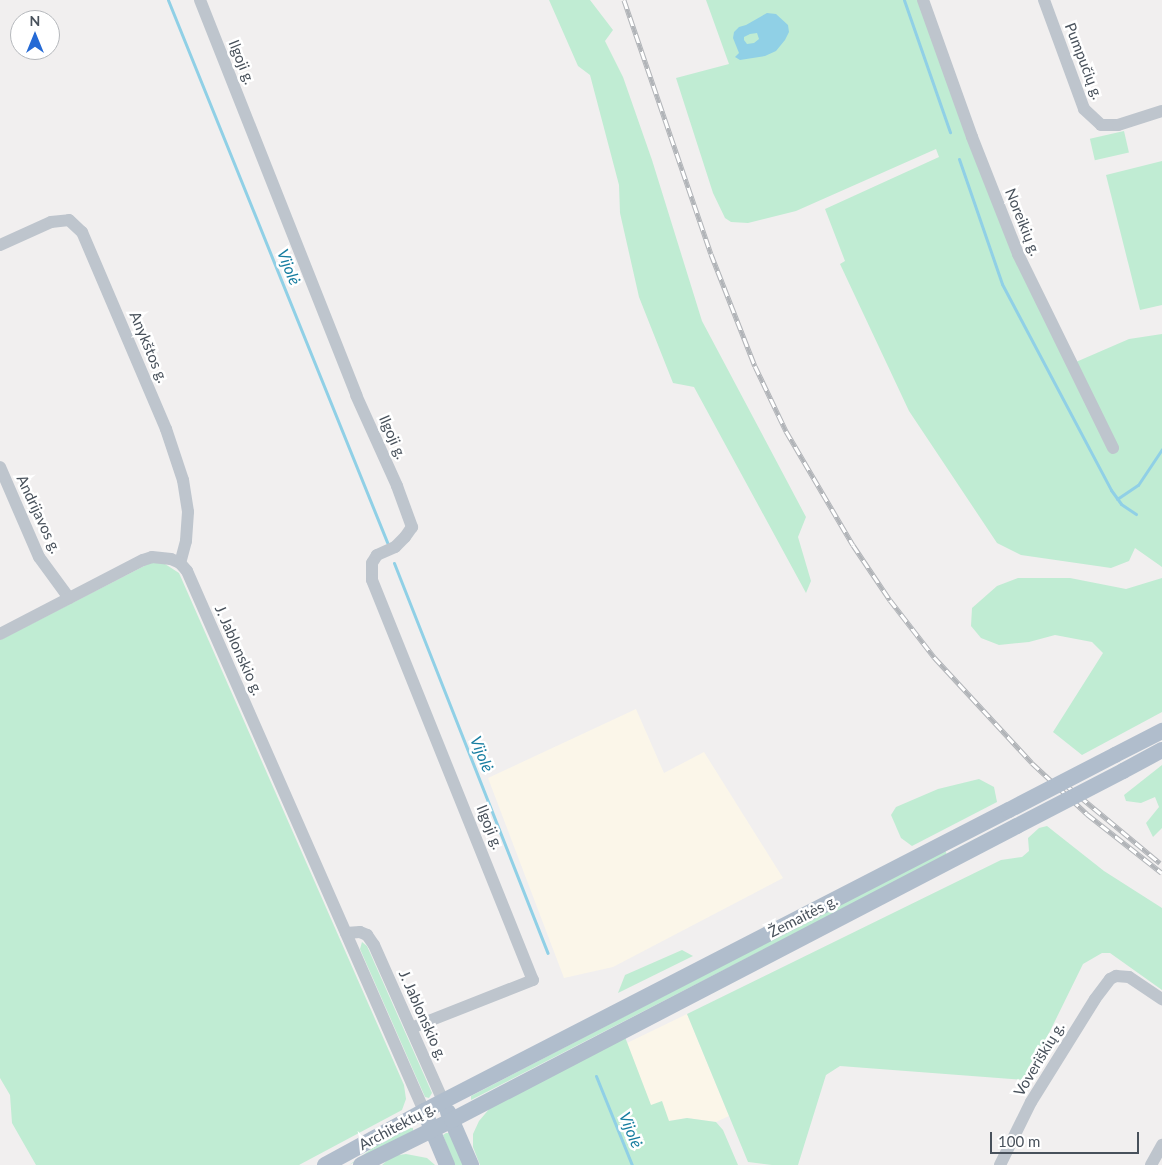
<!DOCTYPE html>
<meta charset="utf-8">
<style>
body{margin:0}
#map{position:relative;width:1162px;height:1165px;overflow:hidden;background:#f1efef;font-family:Lato,sans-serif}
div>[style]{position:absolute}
.commercial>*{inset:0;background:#fbf6e9}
.green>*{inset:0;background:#c0ecd3;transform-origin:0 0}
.water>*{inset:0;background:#90d0e6}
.stream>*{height:3px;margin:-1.5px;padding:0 1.5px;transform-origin:1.5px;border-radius:1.5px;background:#90d0e6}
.minor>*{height:12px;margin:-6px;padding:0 6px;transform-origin:6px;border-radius:6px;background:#bec5cd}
.major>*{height:16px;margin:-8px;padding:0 8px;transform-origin:8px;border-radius:8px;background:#b0bdcc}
.rail>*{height:5px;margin-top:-2.5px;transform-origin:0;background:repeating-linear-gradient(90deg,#fff 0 9px,#b1b4b8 0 18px);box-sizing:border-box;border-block:1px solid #b1b4b8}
.major-bridge>*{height:16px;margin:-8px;padding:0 8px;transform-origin:8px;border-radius:8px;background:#b0bdcc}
span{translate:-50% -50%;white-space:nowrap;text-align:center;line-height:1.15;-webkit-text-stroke:5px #fff;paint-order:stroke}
.street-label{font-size:15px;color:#48515b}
.water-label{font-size:16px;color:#167da0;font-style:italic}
.north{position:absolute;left:10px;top:10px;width:50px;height:50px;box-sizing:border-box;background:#fff;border:1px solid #b6b9bd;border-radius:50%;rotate:0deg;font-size:14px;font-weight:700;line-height:20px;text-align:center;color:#48515b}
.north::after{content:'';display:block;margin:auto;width:18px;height:22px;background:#256ad5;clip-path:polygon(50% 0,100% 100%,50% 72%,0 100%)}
.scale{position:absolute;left:990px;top:1132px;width:149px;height:22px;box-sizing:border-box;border:2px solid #48515b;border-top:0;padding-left:6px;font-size:15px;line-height:18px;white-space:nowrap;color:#48515b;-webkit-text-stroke:4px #fff;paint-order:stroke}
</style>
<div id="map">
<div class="commercial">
<i style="clip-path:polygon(636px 709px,664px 773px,704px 752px,783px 878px,613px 967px,564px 978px,488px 778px)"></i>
<i style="clip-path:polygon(687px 1014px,729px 1116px,716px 1122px,687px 1118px,669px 1121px,651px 1106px,627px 1043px)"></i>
</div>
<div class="green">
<i style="clip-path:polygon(549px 0,590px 0,613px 30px,605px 41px,623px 77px,652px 160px,702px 321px,806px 517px,798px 537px,811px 581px,806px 593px,694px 387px,673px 383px,639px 297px,620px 213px,619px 185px,590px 75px,578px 66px)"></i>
<i style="clip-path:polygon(706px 0,918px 0,1069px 365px,1129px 339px,1162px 334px,1162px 567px,1135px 548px,1129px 561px,1111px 568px,1021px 555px,997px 543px,909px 411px,840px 264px,845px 261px,825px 209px,939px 157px,936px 149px,796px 211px,748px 223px,731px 222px,725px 218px,713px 193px,676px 78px,729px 64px)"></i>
<i style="left:1124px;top:131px;width:22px;height:35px;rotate:77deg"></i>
<i style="clip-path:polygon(1162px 161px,1162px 305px,1140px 310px,1106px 175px)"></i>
<i style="clip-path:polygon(152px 562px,165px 564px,179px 573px,404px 1085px,406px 1099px,402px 1110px,299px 1165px,36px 1165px,12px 1123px,10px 1095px,0 1078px,0 640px)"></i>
<i style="clip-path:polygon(1018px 578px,1070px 578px,1126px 589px,1162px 578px,1162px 712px,1082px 755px,1053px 732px,1103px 653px,1092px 642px,1055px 635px,1029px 642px,999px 645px,981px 638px,971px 626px,972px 608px,997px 586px)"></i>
<i style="clip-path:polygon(1162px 765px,1162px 828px,1153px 837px,1146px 823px,1159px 807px,1155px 797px,1141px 803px,1126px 801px,1124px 795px)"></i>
<i style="clip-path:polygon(979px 779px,994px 787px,997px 802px,912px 846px,901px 838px,891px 815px,896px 807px,938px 789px)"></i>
<i style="clip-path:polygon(1047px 826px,1104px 871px,1162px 908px,1162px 990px,1110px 953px,1102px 953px,1083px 964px,1026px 1080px,840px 1066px,826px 1075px,798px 1165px,772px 1165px,748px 1162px,687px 1014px,1001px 860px,1022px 857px,1029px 851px,1028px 838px,1039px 828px)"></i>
<i style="clip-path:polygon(945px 850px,947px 855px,471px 1100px,471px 1096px)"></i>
<i style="clip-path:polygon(362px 942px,367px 946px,432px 1093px,429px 1098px,425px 1097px,360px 949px)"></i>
<i style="clip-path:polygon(682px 950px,693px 956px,618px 993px,625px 975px)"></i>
<i style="clip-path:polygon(625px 1037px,651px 1105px,662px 1101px,669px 1121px,687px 1118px,716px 1122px,723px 1130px,738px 1165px,480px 1165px,473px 1147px,473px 1134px,479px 1121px,490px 1108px)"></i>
<i style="clip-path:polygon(410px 1128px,413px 1128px,413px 1131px,349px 1165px,377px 1145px)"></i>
<i style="clip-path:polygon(446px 1133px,449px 1133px,464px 1165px,454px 1165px,443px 1135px)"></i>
<i style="clip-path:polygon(406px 1154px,427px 1158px,435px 1165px,382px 1165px,392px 1156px)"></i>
</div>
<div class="water">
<i style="clip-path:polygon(evenodd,767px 13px,776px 14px,788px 25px,789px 32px,785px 40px,776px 51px,765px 56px,740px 60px,735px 57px,739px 53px,733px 38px,734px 32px,739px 27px,746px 25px,767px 13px,757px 33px,759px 39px,754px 43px,747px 44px,744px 40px,744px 37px,750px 34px,757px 33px)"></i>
</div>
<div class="stream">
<i style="left:168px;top:0;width:585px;rotate:68deg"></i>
<i style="left:904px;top:0;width:140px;rotate:70.8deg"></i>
<i style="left:959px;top:159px;width:132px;rotate:71deg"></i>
<i style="left:1002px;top:284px;width:233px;rotate:62.1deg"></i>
<i style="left:1111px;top:490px;width:17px;rotate:54deg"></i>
<i style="left:1121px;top:504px;width:18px;rotate:34deg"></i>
<i style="left:1117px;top:499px;width:25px;rotate:-34deg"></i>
<i style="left:1138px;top:485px;width:43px;rotate:-56.3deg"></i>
<i style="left:394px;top:563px;width:419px;rotate:68.5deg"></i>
<i style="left:596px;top:1076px;width:96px;rotate:68deg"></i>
</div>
<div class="minor">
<i style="left:200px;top:0;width:425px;rotate:68.4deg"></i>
<i style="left:356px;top:395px;width:100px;rotate:65.7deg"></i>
<i style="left:397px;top:486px;width:44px;rotate:69.9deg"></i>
<i style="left:412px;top:527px;width:12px;rotate:125deg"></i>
<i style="left:405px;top:537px;width:14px;rotate:135deg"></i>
<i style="left:395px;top:547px;width:20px;rotate:156deg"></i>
<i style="left:377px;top:555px;width:9px;rotate:122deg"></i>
<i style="left:372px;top:563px;width:17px;rotate:90deg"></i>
<i style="left:372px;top:580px;width:431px;rotate:68.1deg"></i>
<i style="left:533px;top:980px;width:131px;rotate:158.5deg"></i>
<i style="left:923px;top:0;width:145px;rotate:70.3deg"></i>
<i style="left:972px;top:137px;width:126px;rotate:68.5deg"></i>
<i style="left:1018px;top:254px;width:216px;rotate:63.9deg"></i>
<i style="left:1044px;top:0;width:116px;rotate:69.8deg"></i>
<i style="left:1084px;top:109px;width:23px;rotate:43deg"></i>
<i style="left:1101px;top:125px;width:17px"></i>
<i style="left:1118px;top:125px;width:46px;rotate:-17.7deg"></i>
<i style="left:0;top:245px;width:56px;rotate:-24.3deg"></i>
<i style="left:51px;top:222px;width:18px;rotate:-6deg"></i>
<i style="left:69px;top:220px;width:18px;rotate:43deg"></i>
<i style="left:82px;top:232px;width:214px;rotate:66.9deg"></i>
<i style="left:166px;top:429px;width:54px;rotate:71.6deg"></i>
<i style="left:183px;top:480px;width:32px;rotate:81deg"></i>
<i style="left:188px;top:512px;width:29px;rotate:94deg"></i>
<i style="left:186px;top:541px;width:23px;rotate:105deg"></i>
<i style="left:0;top:467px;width:98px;rotate:66.6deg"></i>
<i style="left:39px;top:557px;width:51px;rotate:53.8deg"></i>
<i style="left:0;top:634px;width:161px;rotate:-27.4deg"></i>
<i style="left:143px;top:560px;width:9px;rotate:-18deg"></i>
<i style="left:152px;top:557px;width:19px;rotate:6deg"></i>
<i style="left:171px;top:559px;width:10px;rotate:24deg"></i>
<i style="left:180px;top:563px;width:11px;rotate:49deg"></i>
<i style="left:187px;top:571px;width:590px;rotate:66.3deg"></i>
<i style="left:346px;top:933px;width:14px;rotate:-4deg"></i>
<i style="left:360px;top:932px;width:8px;rotate:23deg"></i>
<i style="left:367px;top:935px;width:12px;rotate:55deg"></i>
<i style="left:374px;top:945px;width:171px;rotate:66.1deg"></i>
<i style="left:1000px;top:1165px;width:70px;rotate:-63.8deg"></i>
<i style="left:1031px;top:1102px;width:121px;rotate:-58.1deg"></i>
<i style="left:1095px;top:999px;width:25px;rotate:-53deg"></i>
<i style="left:1110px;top:979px;width:7px;rotate:-27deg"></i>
<i style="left:1116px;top:976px;width:13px;rotate:4deg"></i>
<i style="left:1129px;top:977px;width:40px;rotate:34deg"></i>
<i style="left:1151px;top:1165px;width:23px;rotate:-61deg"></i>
</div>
<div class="major">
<i style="left:1115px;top:755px;width:53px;rotate:-27.1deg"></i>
<i style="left:1123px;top:771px;width:44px;rotate:-28.3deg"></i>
<i style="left:448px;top:1112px;width:58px;rotate:66.5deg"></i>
<i style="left:428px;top:1120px;width:49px;rotate:67.1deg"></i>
<i style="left:325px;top:1165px;width:113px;rotate:-28.6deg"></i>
<i style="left:424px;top:1111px;width:658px;rotate:-27.23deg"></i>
<i style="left:361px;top:1165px;width:102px;rotate:-26.3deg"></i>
<i style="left:452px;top:1120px;width:637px;rotate:-27.49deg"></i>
</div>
<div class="rail">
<i style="left:624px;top:0;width:268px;rotate:71.1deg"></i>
<i style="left:711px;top:254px;width:120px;rotate:68.6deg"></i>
<i style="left:755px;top:366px;width:72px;rotate:64.5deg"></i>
<i style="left:786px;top:431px;width:132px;rotate:59.6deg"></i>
<i style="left:853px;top:545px;width:66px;rotate:56.1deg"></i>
<i style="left:890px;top:600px;width:72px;rotate:52.3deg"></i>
<i style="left:934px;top:657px;width:144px;rotate:47.2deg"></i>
<i style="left:1032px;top:763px;width:75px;rotate:42.8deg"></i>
<i style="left:1087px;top:814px;width:95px;rotate:38.2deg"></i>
<i style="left:1066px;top:785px;width:122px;rotate:39.7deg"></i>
</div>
<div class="major-bridge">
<i style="left:1009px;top:810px;width:119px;rotate:-27.4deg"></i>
<i style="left:1017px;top:826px;width:119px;rotate:-27.4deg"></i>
</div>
<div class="street-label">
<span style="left:1084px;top:61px;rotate:69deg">Pumpučių g.</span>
<span style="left:242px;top:62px;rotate:68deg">Ilgoji g.</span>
<span style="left:1023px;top:222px;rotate:68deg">Noreikių g.</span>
<span style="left:149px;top:347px;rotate:67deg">Anykštos g.</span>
<span style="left:393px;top:437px;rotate:66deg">Ilgoji g.</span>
<span style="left:39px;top:514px;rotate:65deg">Andrijavos g.</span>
<span style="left:239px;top:650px;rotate:66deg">J. Jablonskio g.</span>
<span style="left:490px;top:827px;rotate:68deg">Ilgoji g.</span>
<span style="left:803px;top:916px;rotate:-27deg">Žemaitės g.</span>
<span style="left:423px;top:1015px;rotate:66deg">J. Jablonskio g.</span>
<span style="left:1039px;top:1059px;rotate:-59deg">Voveriškių g.</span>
<span style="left:397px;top:1126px;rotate:-28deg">Architektų g.</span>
</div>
<div class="water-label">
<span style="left:289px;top:267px;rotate:68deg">Vijolė</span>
<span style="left:482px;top:754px;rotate:68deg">Vijolė</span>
<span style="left:631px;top:1130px;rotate:68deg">Vijolė</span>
</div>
<div class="north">N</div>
<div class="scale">100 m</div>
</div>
